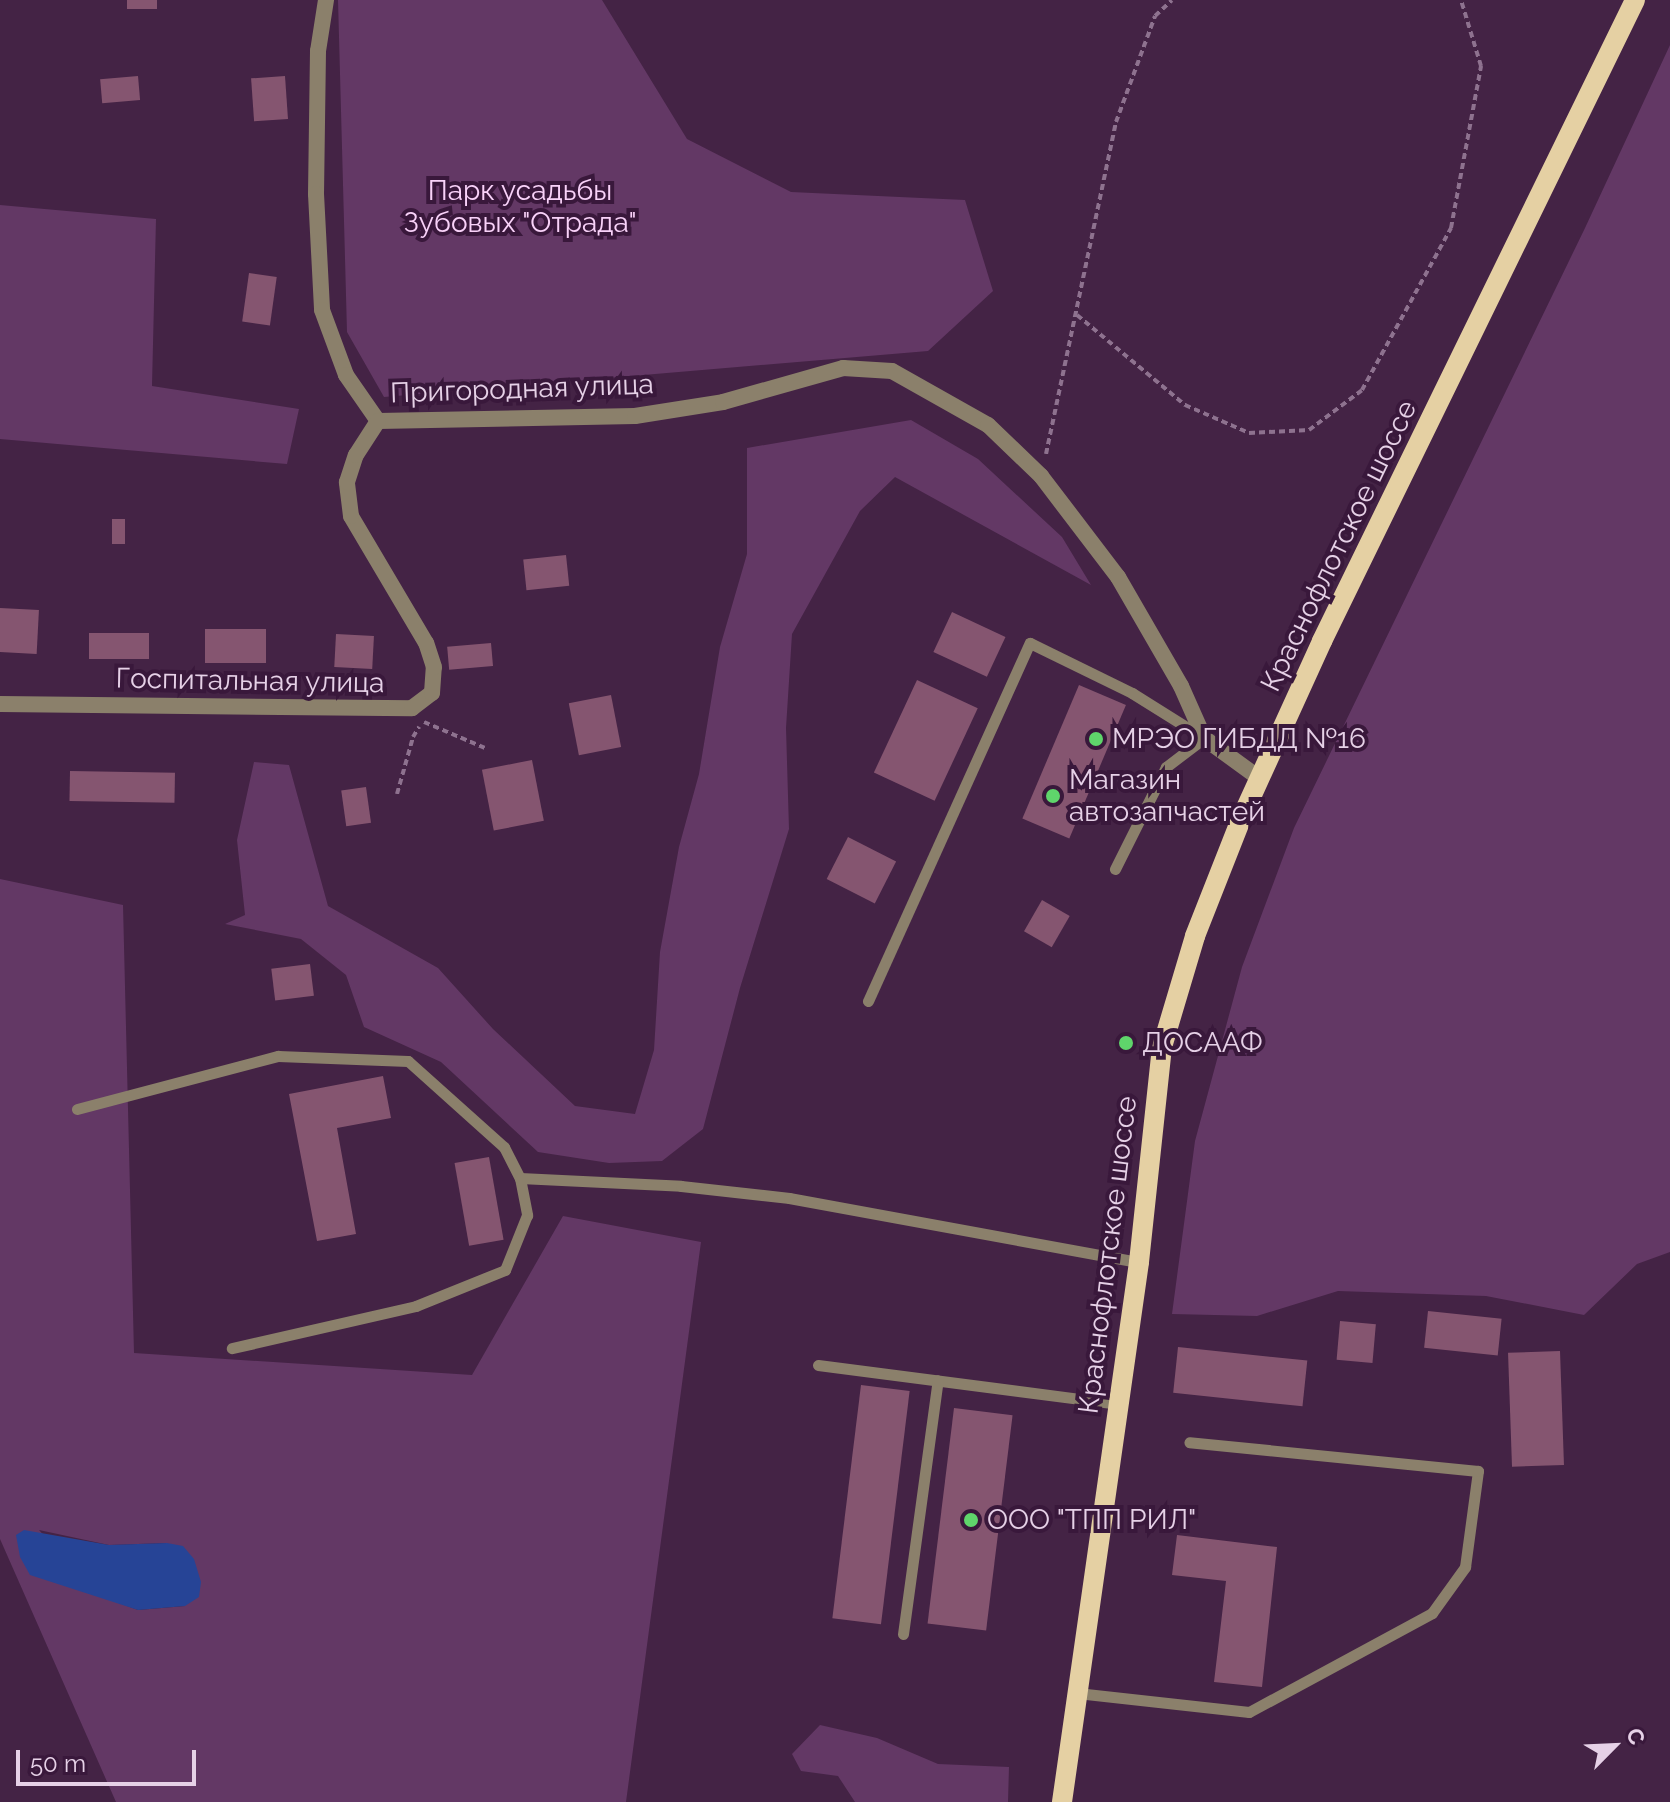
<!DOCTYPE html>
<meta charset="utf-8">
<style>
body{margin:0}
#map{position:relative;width:1670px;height:1802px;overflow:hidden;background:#442345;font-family:Raleway,sans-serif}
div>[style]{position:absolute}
.green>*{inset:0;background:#633865}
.water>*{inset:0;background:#264496}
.building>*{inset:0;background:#855570;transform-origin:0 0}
.path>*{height:4px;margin-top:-2px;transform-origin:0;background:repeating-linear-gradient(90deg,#8e728f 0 6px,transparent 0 10px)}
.lane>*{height:11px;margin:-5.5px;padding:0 5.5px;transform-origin:5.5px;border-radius:5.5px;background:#8b806b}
.street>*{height:16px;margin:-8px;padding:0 8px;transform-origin:8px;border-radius:8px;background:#8b806b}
.primary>*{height:20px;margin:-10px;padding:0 10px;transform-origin:10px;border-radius:10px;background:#e5d0a3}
.dots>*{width:22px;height:22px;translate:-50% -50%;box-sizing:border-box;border:4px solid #39183b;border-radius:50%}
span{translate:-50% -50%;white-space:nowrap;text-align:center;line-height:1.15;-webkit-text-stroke:8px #39183b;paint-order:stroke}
.park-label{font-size:28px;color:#f9d2f9}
.street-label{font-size:28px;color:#e6d1e7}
.poi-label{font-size:28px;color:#e6d1e7}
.left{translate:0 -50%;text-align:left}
.north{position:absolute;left:1574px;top:1706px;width:80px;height:80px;-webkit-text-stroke:6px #39183b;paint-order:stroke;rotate:66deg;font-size:22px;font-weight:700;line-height:32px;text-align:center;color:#e6d1e7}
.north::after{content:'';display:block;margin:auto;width:28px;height:36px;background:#e6d1e7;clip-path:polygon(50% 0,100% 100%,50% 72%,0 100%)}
.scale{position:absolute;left:16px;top:1750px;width:180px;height:36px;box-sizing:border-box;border:4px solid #e6d1e7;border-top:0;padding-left:10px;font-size:24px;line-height:28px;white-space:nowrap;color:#e6d1e7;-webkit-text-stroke:6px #39183b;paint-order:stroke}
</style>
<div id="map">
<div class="green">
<i style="clip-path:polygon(338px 0,602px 0,687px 139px,791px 192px,965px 200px,993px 291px,928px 351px,384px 397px,347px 332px)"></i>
<i style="clip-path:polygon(1670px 45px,1670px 1252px,1637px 1264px,1584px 1315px,1486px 1296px,1338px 1291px,1257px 1316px,1172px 1314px,1195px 1141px,1242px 967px,1294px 828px,1585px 228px)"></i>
<i style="clip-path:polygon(0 205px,156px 219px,152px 386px,299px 409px,287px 464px,0 439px)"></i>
<i style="clip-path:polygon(911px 420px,978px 459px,1062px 537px,1091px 585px,895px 477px,860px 511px,792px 634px,786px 728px,789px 829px,740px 988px,703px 1129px,662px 1161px,609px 1163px,538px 1152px,441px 1062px,364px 1027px,346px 975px,301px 939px,225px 924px,245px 915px,237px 840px,254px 762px,289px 765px,328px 906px,438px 968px,493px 1029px,575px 1106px,635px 1114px,654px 1050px,660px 952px,679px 847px,699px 774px,720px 647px,747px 554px,747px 448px)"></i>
<i style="clip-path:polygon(evenodd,0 879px,123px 905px,134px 1353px,472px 1375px,563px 1216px,701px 1242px,626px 1802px,116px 1802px,0 1539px,0 879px,39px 1530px,109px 1545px,167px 1543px,185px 1606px,138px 1610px,100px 1596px,39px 1530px)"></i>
<i style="clip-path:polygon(820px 1725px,877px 1738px,938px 1764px,1009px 1767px,1008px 1802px,855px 1802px,838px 1776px,801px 1771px,792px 1754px)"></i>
</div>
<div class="water">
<i style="clip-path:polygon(24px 1530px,109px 1545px,167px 1543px,183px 1546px,194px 1559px,201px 1582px,199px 1597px,185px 1606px,138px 1610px,30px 1575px,20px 1557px,16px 1535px)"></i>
</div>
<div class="building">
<i style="left:127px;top:0;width:30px;height:9px"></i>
<i style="left:138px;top:76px;width:24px;height:38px;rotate:85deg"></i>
<i style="left:285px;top:76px;width:43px;height:34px;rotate:86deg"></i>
<i style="left:249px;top:273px;width:28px;height:49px;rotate:8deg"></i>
<i style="left:112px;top:519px;width:13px;height:25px"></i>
<i style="left:566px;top:555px;width:31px;height:43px;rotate:84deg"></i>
<i style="left:0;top:608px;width:39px;height:44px;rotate:3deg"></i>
<i style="left:952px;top:612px;width:59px;height:44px;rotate:25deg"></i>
<i style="left:266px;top:629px;width:34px;height:61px;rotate:90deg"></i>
<i style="left:89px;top:633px;width:60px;height:26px"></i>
<i style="left:336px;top:634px;width:38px;height:33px;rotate:3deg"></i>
<i style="left:491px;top:643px;width:23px;height:44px;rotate:85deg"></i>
<i style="left:917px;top:680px;width:67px;height:102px;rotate:25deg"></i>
<i style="left:1079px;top:685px;width:51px;height:145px;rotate:23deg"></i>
<i style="left:611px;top:695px;width:53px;height:43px;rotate:79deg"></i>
<i style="left:532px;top:760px;width:62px;height:51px;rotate:79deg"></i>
<i style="left:70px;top:771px;width:105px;height:30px;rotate:1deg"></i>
<i style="left:366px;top:787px;width:36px;height:25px;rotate:82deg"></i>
<i style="left:848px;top:837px;width:54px;height:47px;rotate:27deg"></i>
<i style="left:1042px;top:900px;width:32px;height:36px;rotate:30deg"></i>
<i style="left:310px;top:964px;width:32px;height:39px;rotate:83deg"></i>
<i style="clip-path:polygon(383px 1076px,391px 1118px,337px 1128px,356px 1234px,317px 1241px,289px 1094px)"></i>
<i style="left:489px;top:1157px;width:84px;height:35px;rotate:80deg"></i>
<i style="left:1428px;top:1311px;width:74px;height:37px;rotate:6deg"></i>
<i style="left:1340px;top:1321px;width:36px;height:39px;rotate:5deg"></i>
<i style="left:1178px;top:1347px;width:130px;height:46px;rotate:6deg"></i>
<i style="left:1560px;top:1351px;width:114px;height:52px;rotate:88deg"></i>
<i style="left:861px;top:1385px;width:49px;height:235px;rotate:7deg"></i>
<i style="left:954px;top:1408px;width:59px;height:217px;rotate:7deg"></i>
<i style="clip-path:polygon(1177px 1535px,1277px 1547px,1262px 1687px,1214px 1682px,1226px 1581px,1172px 1575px)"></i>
</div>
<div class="path">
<i style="left:1077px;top:315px;width:141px;rotate:39.8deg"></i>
<i style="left:1185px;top:405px;width:70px;rotate:23.6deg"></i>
<i style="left:1249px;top:433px;width:60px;rotate:-2.9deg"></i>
<i style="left:1309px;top:430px;width:66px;rotate:-37deg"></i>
<i style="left:1362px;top:390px;width:185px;rotate:-61.2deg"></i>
<i style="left:1451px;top:228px;width:165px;rotate:-79.5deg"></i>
<i style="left:1481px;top:66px;width:69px;rotate:-106.9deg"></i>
<i style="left:1046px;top:454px;width:339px;rotate:-78.1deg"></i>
<i style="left:1116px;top:122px;width:113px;rotate:-69.8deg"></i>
<i style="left:1155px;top:16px;width:23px;rotate:-43deg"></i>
<i style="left:424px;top:722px;width:66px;rotate:23.1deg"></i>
<i style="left:397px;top:794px;width:59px;rotate:-74.3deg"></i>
<i style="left:413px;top:737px;width:12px;rotate:-59deg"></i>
</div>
<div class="lane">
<i style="left:868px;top:1001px;width:393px;rotate:-65.7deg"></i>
<i style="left:1030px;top:643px;width:114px;rotate:26.1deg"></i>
<i style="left:1132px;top:693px;width:85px;rotate:32deg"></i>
<i style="left:1204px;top:738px;width:48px;rotate:142.7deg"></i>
<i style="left:1166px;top:767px;width:114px;rotate:116.6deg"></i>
<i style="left:77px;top:1109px;width:208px;rotate:-14.8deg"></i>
<i style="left:278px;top:1056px;width:130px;rotate:2.2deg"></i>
<i style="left:408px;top:1061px;width:129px;rotate:41.9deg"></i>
<i style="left:504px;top:1147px;width:35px;rotate:63deg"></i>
<i style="left:520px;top:1178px;width:38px;rotate:79deg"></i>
<i style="left:527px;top:1215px;width:59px;rotate:111.8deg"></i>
<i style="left:505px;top:1270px;width:96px;rotate:158deg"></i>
<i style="left:416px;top:1306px;width:189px;rotate:167.1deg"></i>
<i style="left:520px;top:1178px;width:161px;rotate:2.8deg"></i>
<i style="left:681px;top:1186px;width:109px;rotate:6.3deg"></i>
<i style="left:789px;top:1198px;width:356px;rotate:10.4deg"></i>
<i style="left:818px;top:1365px;width:302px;rotate:7.4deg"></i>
<i style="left:903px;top:1634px;width:256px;rotate:-82.2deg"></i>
<i style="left:1077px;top:1693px;width:173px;rotate:6.3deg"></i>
<i style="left:1249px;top:1712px;width:208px;rotate:-28.4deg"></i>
<i style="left:1432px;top:1613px;width:57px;rotate:-54.3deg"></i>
<i style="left:1465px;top:1567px;width:97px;rotate:-82.3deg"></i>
<i style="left:1478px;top:1471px;width:290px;rotate:-174.3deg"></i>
</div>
<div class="street">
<i style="left:326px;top:0;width:52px;rotate:98.9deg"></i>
<i style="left:318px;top:51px;width:143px;rotate:90.8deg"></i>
<i style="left:316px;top:194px;width:116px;rotate:87deg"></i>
<i style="left:322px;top:310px;width:69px;rotate:69.7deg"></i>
<i style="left:346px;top:375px;width:56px;rotate:55.2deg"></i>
<i style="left:378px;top:421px;width:257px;rotate:-1.1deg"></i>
<i style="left:635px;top:416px;width:89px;rotate:-9deg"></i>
<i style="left:723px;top:402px;width:125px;rotate:-15.8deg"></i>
<i style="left:843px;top:368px;width:49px;rotate:3.5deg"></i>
<i style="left:892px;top:371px;width:110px;rotate:29.4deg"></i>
<i style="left:988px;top:425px;width:74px;rotate:43.9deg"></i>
<i style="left:1041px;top:476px;width:127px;rotate:52.7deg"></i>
<i style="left:1118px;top:577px;width:126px;rotate:60deg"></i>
<i style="left:1181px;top:686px;width:57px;rotate:66.1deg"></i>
<i style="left:1204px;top:738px;width:68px;rotate:36deg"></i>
<i style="left:0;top:704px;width:412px;rotate:0.6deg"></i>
<i style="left:412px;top:708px;width:25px;rotate:-37deg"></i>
<i style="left:432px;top:693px;width:26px;rotate:-86deg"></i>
<i style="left:434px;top:667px;width:25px;rotate:-108deg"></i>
<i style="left:426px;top:643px;width:147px;rotate:-120.6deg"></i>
<i style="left:351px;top:516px;width:34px;rotate:-97deg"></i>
<i style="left:347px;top:482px;width:28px;rotate:-72deg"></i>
<i style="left:356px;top:455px;width:40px;rotate:-57.1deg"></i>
</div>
<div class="primary">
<i style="left:1062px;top:1802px;width:545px;rotate:-81.88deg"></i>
<i style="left:1139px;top:1262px;width:216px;rotate:-83.9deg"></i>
<i style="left:1162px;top:1047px;width:116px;rotate:-73.4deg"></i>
<i style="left:1195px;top:936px;width:126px;rotate:-68.5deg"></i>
<i style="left:1241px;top:819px;width:196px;rotate:-65.5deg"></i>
<i style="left:1322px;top:641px;width:713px;rotate:-63.97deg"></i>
</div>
<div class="dots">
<i style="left:1096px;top:739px;background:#5fd56b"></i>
<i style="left:1053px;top:796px;background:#5fd56b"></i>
<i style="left:1126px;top:1043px;background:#5fd56b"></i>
<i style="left:971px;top:1520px;background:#5fd56b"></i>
</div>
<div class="park-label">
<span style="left:520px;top:207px">Парк усадьбы<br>Зубовых "Отрада"</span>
</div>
<div class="street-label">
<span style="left:522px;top:389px;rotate:-2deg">Пригородная улица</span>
<span style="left:1339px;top:546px;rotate:-64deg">Краснофлотское шоссе</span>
<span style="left:250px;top:681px;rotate:1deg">Госпитальная улица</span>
<span style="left:1108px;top:1255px;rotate:-83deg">Краснофлотское шоссе</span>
</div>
<div class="poi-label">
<span class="left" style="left:1112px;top:739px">МРЭО ГИБДД №16</span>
<span class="left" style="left:1069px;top:796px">Магазин<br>автозапчастей</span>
<span class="left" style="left:1142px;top:1043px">ДОСААФ</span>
<span class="left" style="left:987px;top:1520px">ООО "ТПП РИЛ"</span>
</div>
<div class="north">С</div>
<div class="scale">50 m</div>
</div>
